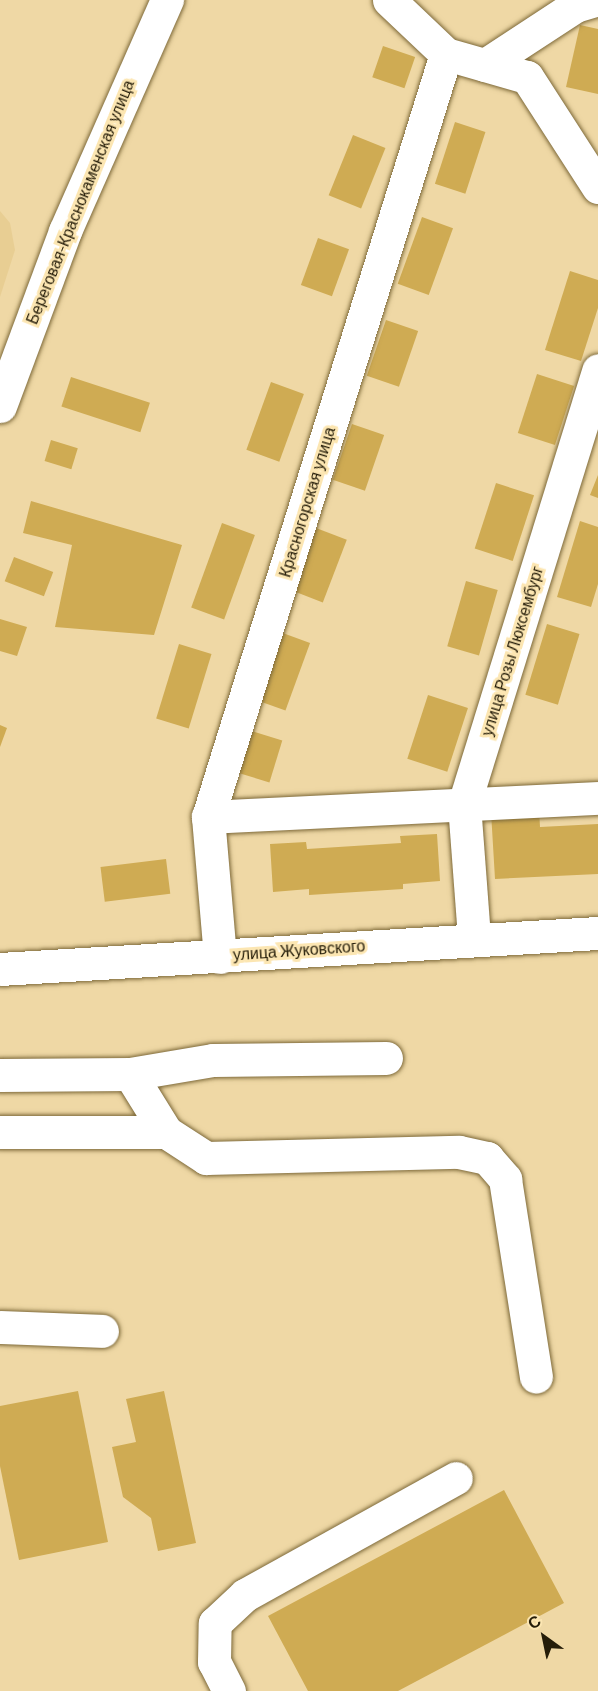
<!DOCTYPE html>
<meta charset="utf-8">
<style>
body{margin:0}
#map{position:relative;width:598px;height:1691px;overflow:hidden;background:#efd8a5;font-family:Barlow,sans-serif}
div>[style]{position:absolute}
.built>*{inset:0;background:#e8ce93}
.building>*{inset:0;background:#cfab53;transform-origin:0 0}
.roads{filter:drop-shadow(0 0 2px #7d6939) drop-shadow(0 0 2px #7d6939)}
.minor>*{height:33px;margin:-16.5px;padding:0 16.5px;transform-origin:16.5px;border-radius:16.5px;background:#fff}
span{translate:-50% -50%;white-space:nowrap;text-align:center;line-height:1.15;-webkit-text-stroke:6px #fce6b2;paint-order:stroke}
.street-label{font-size:16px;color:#251d09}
.north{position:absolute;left:514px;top:1607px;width:60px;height:60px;-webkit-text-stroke:4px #fce6b2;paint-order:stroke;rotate:327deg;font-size:16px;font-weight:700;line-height:24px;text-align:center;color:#251d09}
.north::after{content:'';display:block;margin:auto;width:21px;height:27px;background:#251d09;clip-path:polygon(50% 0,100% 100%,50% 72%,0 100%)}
</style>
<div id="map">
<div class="built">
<i style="clip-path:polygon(0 211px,10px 223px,15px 250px,0 297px)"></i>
</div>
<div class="building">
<i style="clip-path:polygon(580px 25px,598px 29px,598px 94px,566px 87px)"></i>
<i style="left:383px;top:46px;width:34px;height:33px;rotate:19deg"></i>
<i style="left:455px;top:122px;width:32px;height:65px;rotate:18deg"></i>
<i style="left:353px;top:135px;width:35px;height:65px;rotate:22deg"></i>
<i style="left:422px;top:217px;width:33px;height:71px;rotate:20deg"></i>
<i style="left:318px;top:238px;width:33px;height:50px;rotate:20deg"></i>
<i style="clip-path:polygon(570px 271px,598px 280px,598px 308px,581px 361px,545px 350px)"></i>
<i style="left:386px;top:320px;width:34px;height:59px;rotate:19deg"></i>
<i style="left:537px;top:374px;width:39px;height:62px;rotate:18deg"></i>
<i style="left:71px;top:377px;width:83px;height:31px;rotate:18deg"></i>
<i style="left:271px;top:382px;width:35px;height:72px;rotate:20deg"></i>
<i style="left:352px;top:424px;width:34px;height:59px;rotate:19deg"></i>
<i style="left:51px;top:440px;width:28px;height:22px;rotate:17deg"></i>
<i style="clip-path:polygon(598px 475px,598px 498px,590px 495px)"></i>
<i style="left:496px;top:483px;width:40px;height:69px;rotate:18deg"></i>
<i style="clip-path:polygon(31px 501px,182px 545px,154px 635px,55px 627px,72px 545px,23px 533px)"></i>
<i style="clip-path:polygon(580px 521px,598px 527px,598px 584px,591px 607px,557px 597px)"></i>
<i style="left:222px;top:523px;width:35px;height:90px;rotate:20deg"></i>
<i style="left:316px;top:528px;width:33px;height:67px;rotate:21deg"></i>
<i style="left:14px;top:557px;width:42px;height:26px;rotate:21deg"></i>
<i style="left:466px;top:581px;width:33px;height:68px;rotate:16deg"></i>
<i style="clip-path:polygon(0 619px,27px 627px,17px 656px,0 651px)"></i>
<i style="left:547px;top:624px;width:34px;height:74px;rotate:17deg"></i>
<i style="left:280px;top:632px;width:32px;height:72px;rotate:20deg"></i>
<i style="left:179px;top:644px;width:34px;height:78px;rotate:17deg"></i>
<i style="left:428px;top:695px;width:42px;height:67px;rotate:18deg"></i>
<i style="clip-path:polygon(0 725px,7px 728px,0 747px)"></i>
<i style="left:245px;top:729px;width:39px;height:44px;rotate:17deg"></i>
<i style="clip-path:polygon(539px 809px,540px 827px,598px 824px,598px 874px,495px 879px,491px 812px)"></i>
<i style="clip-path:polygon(437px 834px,440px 881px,403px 884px,403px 889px,309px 895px,309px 889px,273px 892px,270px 844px,306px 842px,307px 849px,401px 843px,400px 836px)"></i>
<i style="left:166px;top:859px;width:35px;height:66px;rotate:83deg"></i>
<i style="clip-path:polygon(78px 1391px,108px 1542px,19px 1560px,0 1466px,0 1406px)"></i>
<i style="clip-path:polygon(164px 1391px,196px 1543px,158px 1551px,151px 1518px,123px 1497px,112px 1447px,136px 1442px,126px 1399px)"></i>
<i style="clip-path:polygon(504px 1490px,564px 1603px,398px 1691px,308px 1691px,268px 1616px)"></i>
</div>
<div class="roads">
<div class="minor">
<i style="left:389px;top:0;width:79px;rotate:43.5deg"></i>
<i style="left:446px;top:54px;width:84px;rotate:15.9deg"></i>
<i style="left:527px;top:77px;width:131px;rotate:57.2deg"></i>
<i style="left:485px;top:65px;width:108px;rotate:-33.2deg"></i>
<i style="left:575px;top:6px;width:21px;rotate:-17deg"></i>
<i style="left:0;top:406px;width:187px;rotate:-69.6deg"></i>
<i style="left:65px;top:231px;width:253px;rotate:-66.2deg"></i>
<i style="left:208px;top:817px;width:390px;rotate:-2.8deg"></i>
<i style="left:474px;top:937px;width:133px;rotate:-94.3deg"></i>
<i style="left:464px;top:804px;width:454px;rotate:-72.8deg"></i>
<i style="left:220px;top:957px;width:141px;rotate:-94.9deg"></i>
<i style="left:208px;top:817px;width:799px;rotate:-72.68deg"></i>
<i style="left:0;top:969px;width:599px;rotate:-3.45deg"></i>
<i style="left:130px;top:1074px;width:68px;rotate:58.2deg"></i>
<i style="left:166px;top:1132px;width:48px;rotate:33deg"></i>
<i style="left:206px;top:1158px;width:253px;rotate:-1.4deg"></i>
<i style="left:459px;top:1152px;width:29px;rotate:12deg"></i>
<i style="left:487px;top:1158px;width:28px;rotate:49deg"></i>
<i style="left:505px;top:1179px;width:200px;rotate:81.1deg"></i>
<i style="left:0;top:1075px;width:130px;rotate:-0.4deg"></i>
<i style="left:130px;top:1074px;width:84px;rotate:-9.6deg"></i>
<i style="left:213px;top:1060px;width:173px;rotate:-0.7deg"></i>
<i style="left:0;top:1132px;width:166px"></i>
<i style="left:0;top:1327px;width:102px;rotate:2.2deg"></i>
<i style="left:229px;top:1691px;width:33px;rotate:-117deg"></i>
<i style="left:214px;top:1662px;width:39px;rotate:-89deg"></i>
<i style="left:215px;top:1623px;width:41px;rotate:-43deg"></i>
<i style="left:245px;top:1595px;width:241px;rotate:-29deg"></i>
</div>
</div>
<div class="street-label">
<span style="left:80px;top:202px;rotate:-68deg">Береговая-Краснокаменская улица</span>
<span style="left:307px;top:502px;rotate:-73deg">Красногорская улица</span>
<span style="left:512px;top:651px;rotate:-73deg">улица Розы Люксембург</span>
<span style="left:299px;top:950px;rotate:-4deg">улица Жуковского</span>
</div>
<div class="north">С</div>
</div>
